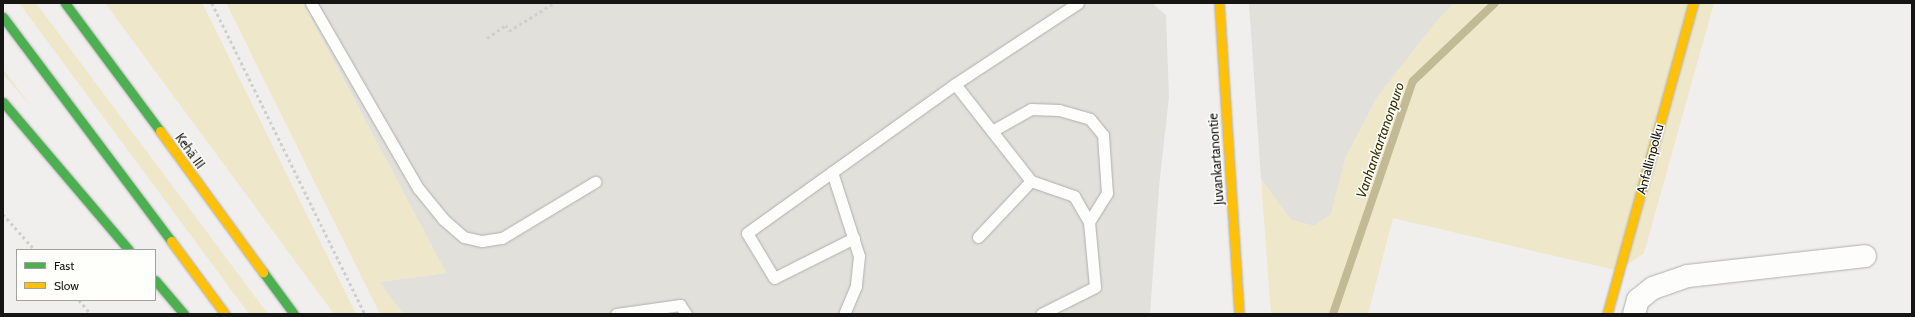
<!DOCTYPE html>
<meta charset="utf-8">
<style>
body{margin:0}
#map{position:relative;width:1915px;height:317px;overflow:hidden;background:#f0efee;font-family:Cabin,sans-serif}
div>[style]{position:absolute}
.built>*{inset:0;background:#e1e0da}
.green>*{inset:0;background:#eee7c9}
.stream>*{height:8px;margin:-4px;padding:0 4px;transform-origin:4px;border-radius:4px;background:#c2ba94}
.path>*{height:2.5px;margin-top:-1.25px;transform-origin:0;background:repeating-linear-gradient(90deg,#cfcfcf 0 3px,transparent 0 6px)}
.roads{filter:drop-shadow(0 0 1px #afafae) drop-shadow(0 0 1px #afafae)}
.lane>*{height:11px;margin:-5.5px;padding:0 5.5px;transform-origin:5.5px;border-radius:5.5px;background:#fdfdfc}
.street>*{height:22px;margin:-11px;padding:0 11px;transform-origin:11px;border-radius:11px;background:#fdfdfc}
.fast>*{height:9px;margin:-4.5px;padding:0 4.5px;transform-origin:4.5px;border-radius:4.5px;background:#4caf50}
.slow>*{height:9px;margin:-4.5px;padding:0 4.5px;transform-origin:4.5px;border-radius:4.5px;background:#ffc107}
span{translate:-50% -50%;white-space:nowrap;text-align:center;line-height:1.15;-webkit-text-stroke:3px #fefefa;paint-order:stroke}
.street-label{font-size:13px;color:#151514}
.water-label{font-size:14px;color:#393103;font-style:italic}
.frame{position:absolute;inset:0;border:4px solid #151514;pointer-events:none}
.legend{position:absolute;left:16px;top:249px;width:140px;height:52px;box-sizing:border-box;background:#fefefa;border:1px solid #a1a19e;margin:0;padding:5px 7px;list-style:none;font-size:12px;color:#151514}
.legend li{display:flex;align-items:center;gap:8px;height:20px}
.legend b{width:20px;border:1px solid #a1a19e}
</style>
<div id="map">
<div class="built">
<i style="clip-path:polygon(303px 3px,1152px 3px,1166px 15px,1169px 97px,1159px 187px,1150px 314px,403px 314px,379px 282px,446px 273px)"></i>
<i style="clip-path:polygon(1249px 3px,1454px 3px,1437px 21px,1378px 96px,1346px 157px,1331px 215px,1314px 226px,1291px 220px,1261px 179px)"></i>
</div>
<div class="green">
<i style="clip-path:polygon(19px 3px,36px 3px,268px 314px,249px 314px)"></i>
<i style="clip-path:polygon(105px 3px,202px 3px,356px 314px,334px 314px)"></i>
<i style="clip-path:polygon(226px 3px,303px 3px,446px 273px,380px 282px,403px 314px,380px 314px)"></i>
<i style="clip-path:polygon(1454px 3px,1714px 3px,1644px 253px,1619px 271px,1393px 218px,1368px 314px,1271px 314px,1261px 179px,1291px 220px,1314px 226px,1331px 215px,1346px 157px,1378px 96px,1437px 21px)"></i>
<i style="clip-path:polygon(3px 69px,31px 106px,3px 74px)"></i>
</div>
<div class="stream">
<i style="left:1333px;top:314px;width:246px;rotate:-71.1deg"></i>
<i style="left:1413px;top:81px;width:113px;rotate:-43.6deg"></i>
</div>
<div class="path">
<i style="left:212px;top:3px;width:347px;rotate:63.8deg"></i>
<i style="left:487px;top:38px;width:23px;rotate:-34deg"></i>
<i style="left:506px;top:25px;width:7px;rotate:63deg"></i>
<i style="left:509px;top:31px;width:53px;rotate:-31.9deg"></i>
<i style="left:3px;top:214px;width:48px;rotate:48.4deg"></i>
<i style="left:79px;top:300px;width:18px;rotate:49deg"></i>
</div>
<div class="roads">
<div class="lane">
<i style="left:311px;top:3px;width:214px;rotate:60deg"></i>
<i style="left:418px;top:188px;width:40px;rotate:51deg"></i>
<i style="left:443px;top:219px;width:28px;rotate:41deg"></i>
<i style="left:464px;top:237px;width:18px;rotate:13deg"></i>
<i style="left:482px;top:241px;width:20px;rotate:-9deg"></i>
<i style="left:502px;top:238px;width:109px;rotate:-31.1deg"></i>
<i style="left:955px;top:84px;width:123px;rotate:51.9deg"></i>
<i style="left:1031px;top:181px;width:46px;rotate:19.2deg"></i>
<i style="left:1074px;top:196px;width:30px;rotate:60deg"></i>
<i style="left:1089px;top:222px;width:65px;rotate:84.7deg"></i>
<i style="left:1095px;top:287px;width:60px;rotate:153.4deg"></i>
<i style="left:992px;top:131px;width:45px;rotate:-29.4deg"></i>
<i style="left:1031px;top:109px;width:28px;rotate:2deg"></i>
<i style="left:1059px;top:110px;width:32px;rotate:16deg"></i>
<i style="left:1090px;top:119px;width:21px;rotate:51deg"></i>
<i style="left:1103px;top:135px;width:58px;rotate:86.1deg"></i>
<i style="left:1107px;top:193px;width:34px;rotate:122deg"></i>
<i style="left:832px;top:172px;width:88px;rotate:72.2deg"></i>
<i style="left:859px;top:256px;width:30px;rotate:96deg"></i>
<i style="left:856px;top:286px;width:30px;rotate:113deg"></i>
<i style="left:978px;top:237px;width:77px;rotate:-46.6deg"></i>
<i style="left:854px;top:238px;width:89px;rotate:153.4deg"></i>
<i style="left:774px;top:278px;width:52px;rotate:-121deg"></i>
<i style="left:747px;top:233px;width:256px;rotate:-35.6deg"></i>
<i style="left:955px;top:84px;width:147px;rotate:-33.4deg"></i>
<i style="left:616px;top:314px;width:65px;rotate:-8deg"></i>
<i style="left:680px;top:305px;width:11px;rotate:56deg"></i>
</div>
<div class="street">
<i style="left:1634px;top:314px;width:15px;rotate:-74deg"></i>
<i style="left:1638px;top:300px;width:19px;rotate:-39deg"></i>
<i style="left:1653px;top:288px;width:37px;rotate:-19deg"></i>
<i style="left:1688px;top:276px;width:178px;rotate:-6.4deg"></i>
</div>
<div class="fast">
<i style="left:65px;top:3px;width:159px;rotate:53.4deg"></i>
<i style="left:3px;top:17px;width:280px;rotate:53.1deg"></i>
<i style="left:3px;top:102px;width:194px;rotate:49.6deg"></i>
<i style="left:263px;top:272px;width:52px;rotate:53.6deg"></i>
<i style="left:155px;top:280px;width:45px;rotate:49.5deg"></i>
</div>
<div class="slow">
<i style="left:1219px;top:3px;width:312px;rotate:86.3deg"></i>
<i style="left:160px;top:131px;width:175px;rotate:53.9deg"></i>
<i style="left:171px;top:241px;width:91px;rotate:53.5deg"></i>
<i style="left:1607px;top:314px;width:323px;rotate:-74.5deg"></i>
</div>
</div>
<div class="street-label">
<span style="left:190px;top:151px;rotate:54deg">Kehä III</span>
<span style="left:1216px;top:159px;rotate:-94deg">Juvankartanontie</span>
<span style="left:1650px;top:159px;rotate:-75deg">Anfallinpolku</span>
</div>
<div class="water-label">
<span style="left:1380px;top:140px;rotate:-71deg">Vanhankartanonpuro</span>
</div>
<div class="frame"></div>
<ul class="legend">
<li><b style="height:5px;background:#4caf50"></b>Fast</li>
<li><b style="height:5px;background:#ffc107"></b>Slow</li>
</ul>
</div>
